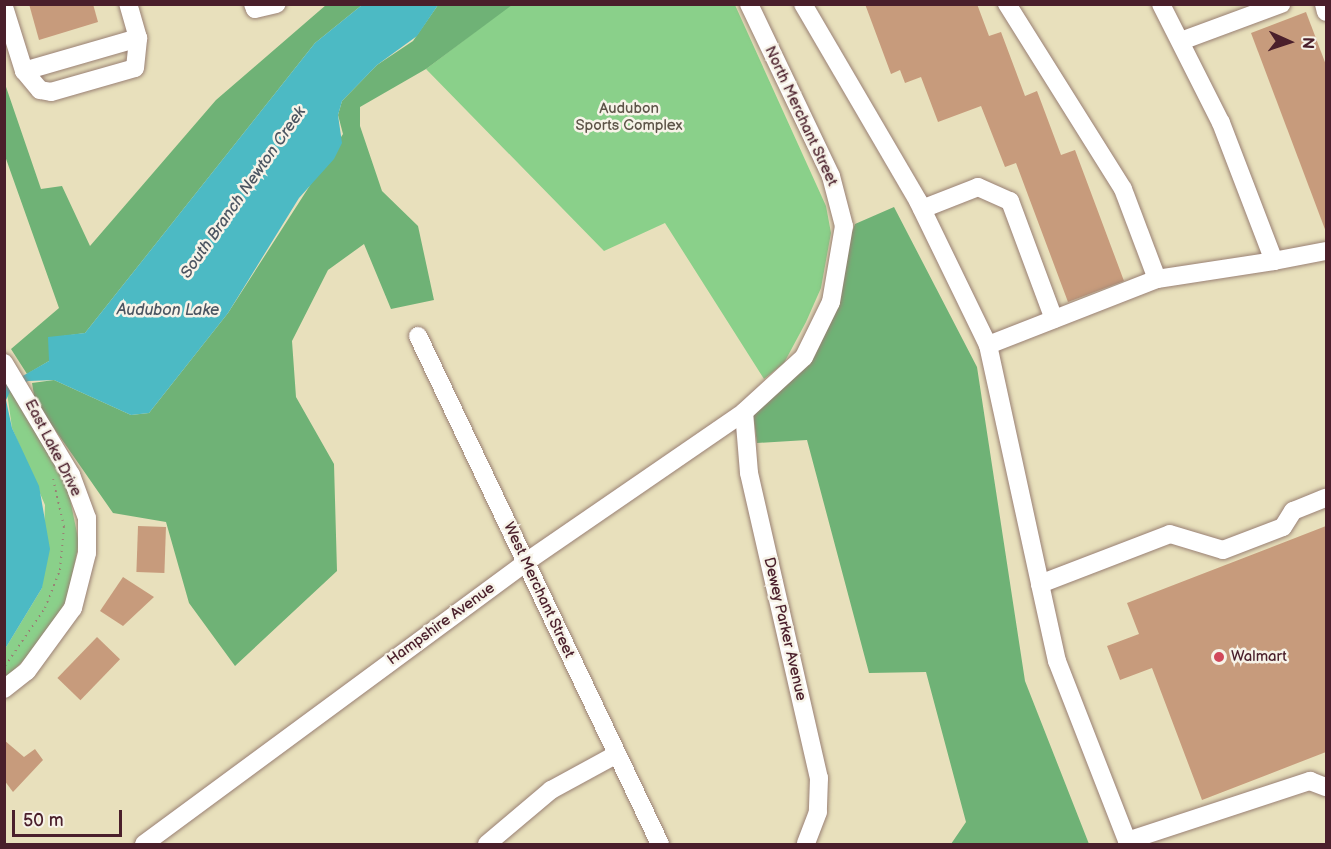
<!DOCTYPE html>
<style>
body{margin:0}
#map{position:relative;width:1331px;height:849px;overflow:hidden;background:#e8e0bc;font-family:"Balsamiq Sans",sans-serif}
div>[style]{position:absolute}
.green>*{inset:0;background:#8ad08a}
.forest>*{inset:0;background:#6fb276}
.water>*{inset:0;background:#4cbac4}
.building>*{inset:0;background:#c79b7c;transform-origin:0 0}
.path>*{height:2px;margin-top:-1px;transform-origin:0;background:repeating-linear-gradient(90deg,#998074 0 1.5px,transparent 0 6px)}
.roads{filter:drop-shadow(0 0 2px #998074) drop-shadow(0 0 2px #998074)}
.minor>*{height:18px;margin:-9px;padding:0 9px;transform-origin:9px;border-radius:9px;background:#fff}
.dots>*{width:16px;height:16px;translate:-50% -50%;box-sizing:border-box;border:3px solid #f7f3e8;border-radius:50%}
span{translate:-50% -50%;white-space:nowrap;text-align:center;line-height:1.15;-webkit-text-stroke:5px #f7f3e8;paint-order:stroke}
.park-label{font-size:15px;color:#5d5448}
.street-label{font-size:15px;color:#4a1f2b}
.poi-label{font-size:15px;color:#4a1f2b}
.left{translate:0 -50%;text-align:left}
.water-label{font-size:16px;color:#4b5561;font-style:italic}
.frame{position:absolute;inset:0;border:6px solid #4a1f2b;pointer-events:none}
.north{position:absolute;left:1259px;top:12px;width:60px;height:60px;-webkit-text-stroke:4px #f7f3e8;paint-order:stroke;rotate:93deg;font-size:16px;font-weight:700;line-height:24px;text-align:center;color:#4a1f2b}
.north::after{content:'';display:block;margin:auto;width:21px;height:27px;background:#4a1f2b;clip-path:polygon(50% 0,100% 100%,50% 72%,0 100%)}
.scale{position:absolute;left:12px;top:810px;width:110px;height:27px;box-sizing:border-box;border:3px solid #4a1f2b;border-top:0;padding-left:8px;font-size:18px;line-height:21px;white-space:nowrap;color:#4a1f2b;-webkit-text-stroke:4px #f7f3e8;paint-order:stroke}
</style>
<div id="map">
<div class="green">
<i style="clip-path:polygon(512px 4px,735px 5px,826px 206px,831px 233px,821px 288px,806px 322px,784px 363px,764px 379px,665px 223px,604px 251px,426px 69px)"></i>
<i style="clip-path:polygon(4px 371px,67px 484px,79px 543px,67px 599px,45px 639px,5px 679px,5px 649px,42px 588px,45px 505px,12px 428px)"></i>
</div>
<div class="forest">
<i style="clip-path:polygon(326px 5px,362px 5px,315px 43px,85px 333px,49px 338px,49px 361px,27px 374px,11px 349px,59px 308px,5px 156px,4px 81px,41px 189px,62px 186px,90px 246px,216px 100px)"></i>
<i style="clip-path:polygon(438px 5px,512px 5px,426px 69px,360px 107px,360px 126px,382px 191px,418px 226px,434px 300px,391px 309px,364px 244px,328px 270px,292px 341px,296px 397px,334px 464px,337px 571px,235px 666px,189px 603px,166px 522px,113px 513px,35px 401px,32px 383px,54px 380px,131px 415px,149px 413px,228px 313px,343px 134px,338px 115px,342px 101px,377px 65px,413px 41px)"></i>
<i style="clip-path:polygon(894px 207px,977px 367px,1025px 681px,1089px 844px,951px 844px,966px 822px,926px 672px,869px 673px,807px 440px,757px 443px,752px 405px,804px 357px,855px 224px)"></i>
</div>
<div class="water">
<i style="clip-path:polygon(362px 5px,438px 5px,417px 36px,377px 65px,342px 101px,338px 115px,342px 143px,334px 159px,299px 198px,228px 313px,149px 413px,131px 415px,54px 380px,28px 381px,10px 392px,6px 400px,12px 428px,39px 486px,50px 549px,42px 588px,5px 649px,5px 386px,49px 361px,48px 337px,85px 333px,315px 43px)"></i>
</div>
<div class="building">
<i style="clip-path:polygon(29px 4px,93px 4px,98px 22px,39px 40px)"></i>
<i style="clip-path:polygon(865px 4px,977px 4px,989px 36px,1001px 32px,1025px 96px,1037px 91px,1061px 155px,1075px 150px,1124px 281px,1068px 302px,1016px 163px,1005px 167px,981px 106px,938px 122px,921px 77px,905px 83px,900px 70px,891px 74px)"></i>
<i style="clip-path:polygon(1306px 12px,1326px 65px,1326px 232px,1251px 33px)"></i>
<i style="left:138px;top:526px;width:28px;height:46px;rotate:2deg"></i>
<i style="clip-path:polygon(1326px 526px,1326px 752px,1202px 800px,1152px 668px,1120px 680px,1107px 646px,1139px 634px,1127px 603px)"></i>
<i style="clip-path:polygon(123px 577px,154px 597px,123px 626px,100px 611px)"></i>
<i style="left:97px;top:637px;width:32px;height:57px;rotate:44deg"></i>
<i style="clip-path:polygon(4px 740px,24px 757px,35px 749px,43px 760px,13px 792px,4px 780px)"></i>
</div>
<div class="path">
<i style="left:5px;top:666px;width:70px;rotate:-55.4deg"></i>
<i style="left:45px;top:608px;width:41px;rotate:-68.5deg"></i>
<i style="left:60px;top:570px;width:43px;rotate:-84.7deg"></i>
<i style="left:64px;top:527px;width:49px;rotate:-102.9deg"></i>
</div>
<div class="roads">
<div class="minor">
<i style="left:253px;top:4px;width:5px;rotate:68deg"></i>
<i style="left:255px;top:9px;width:22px;rotate:-13deg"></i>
<i style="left:803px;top:4px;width:228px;rotate:59.7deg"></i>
<i style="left:918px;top:201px;width:160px;rotate:64.1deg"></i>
<i style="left:988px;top:345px;width:181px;rotate:-21.3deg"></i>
<i style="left:1157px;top:279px;width:118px;rotate:-8.7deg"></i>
<i style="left:1274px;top:261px;width:148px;rotate:-111deg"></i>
<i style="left:1221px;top:123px;width:133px;rotate:-116.8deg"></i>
<i style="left:1007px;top:4px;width:218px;rotate:57.9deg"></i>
<i style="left:1123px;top:189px;width:96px;rotate:69.3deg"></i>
<i style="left:1324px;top:4px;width:8px;rotate:76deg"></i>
<i style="left:4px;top:7px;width:67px;rotate:72.6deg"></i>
<i style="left:24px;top:71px;width:119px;rotate:-16.1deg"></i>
<i style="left:138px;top:38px;width:35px;rotate:-106deg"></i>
<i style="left:1181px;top:41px;width:107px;rotate:-20.3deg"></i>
<i style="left:24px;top:71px;width:25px;rotate:50deg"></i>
<i style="left:40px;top:90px;width:11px;rotate:10deg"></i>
<i style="left:51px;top:92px;width:87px;rotate:-15.9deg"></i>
<i style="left:135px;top:68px;width:30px;rotate:-84deg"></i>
<i style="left:922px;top:209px;width:60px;rotate:-21.4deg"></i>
<i style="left:978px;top:187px;width:35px;rotate:24deg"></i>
<i style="left:1010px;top:201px;width:126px;rotate:69.6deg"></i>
<i style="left:1274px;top:261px;width:53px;rotate:-10.9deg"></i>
<i style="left:418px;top:336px;width:563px;rotate:64.53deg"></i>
<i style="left:988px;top:345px;width:245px;rotate:77.7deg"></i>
<i style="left:1040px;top:584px;width:139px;rotate:-21deg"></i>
<i style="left:1170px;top:534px;width:55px;rotate:16.8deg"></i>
<i style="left:1223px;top:550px;width:64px;rotate:-21deg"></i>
<i style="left:1283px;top:527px;width:19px;rotate:-58deg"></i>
<i style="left:1293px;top:511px;width:35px;rotate:-22deg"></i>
<i style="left:4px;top:363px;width:131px;rotate:59.1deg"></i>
<i style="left:71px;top:475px;width:46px;rotate:69.6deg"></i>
<i style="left:87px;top:518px;width:35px;rotate:90deg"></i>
<i style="left:87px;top:553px;width:57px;rotate:104.3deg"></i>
<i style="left:73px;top:608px;width:78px;rotate:126.1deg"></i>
<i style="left:27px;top:671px;width:29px;rotate:142deg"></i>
<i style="left:744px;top:412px;width:61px;rotate:85.3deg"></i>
<i style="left:749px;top:473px;width:313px;rotate:77.1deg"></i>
<i style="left:819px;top:778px;width:34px;rotate:92deg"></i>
<i style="left:818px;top:812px;width:34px;rotate:111deg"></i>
<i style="left:1040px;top:584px;width:79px;rotate:77.6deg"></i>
<i style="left:1057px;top:661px;width:193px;rotate:68.7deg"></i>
<i style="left:1127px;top:841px;width:193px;rotate:-18.2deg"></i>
<i style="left:1310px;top:781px;width:17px;rotate:21deg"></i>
<i style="left:144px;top:844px;width:475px;rotate:-36.4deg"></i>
<i style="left:526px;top:562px;width:265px;rotate:-34.5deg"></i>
<i style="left:744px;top:412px;width:81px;rotate:-42.5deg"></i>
<i style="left:804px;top:357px;width:61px;rotate:-63.9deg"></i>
<i style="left:831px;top:302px;width:77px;rotate:-80.3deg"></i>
<i style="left:844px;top:226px;width:52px;rotate:-104.6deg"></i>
<i style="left:831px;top:176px;width:191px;rotate:-115.5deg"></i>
<i style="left:487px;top:844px;width:84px;rotate:-40.2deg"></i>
<i style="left:551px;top:790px;width:75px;rotate:-28.6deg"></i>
</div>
</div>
<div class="dots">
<i style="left:1219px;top:657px;background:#d1495b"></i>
</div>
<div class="park-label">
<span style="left:629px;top:117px">Audubon<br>Sports Complex</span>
</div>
<div class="street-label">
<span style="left:801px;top:116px;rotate:65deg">North Merchant Street</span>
<span style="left:53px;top:448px;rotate:63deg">East Lake Drive</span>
<span style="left:539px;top:590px;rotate:65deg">West Merchant Street</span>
<span style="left:441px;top:624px;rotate:-36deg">Hampshire Avenue</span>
<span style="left:785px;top:629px;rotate:77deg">Dewey Parker Avenue</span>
</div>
<div class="poi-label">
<span class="left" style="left:1231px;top:657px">Walmart</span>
</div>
<div class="water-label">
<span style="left:244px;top:193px;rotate:-55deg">South Branch Newton Creek</span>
<span style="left:168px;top:311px">Audubon Lake</span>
</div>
<div class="frame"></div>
<div class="north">N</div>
<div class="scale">50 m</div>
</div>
